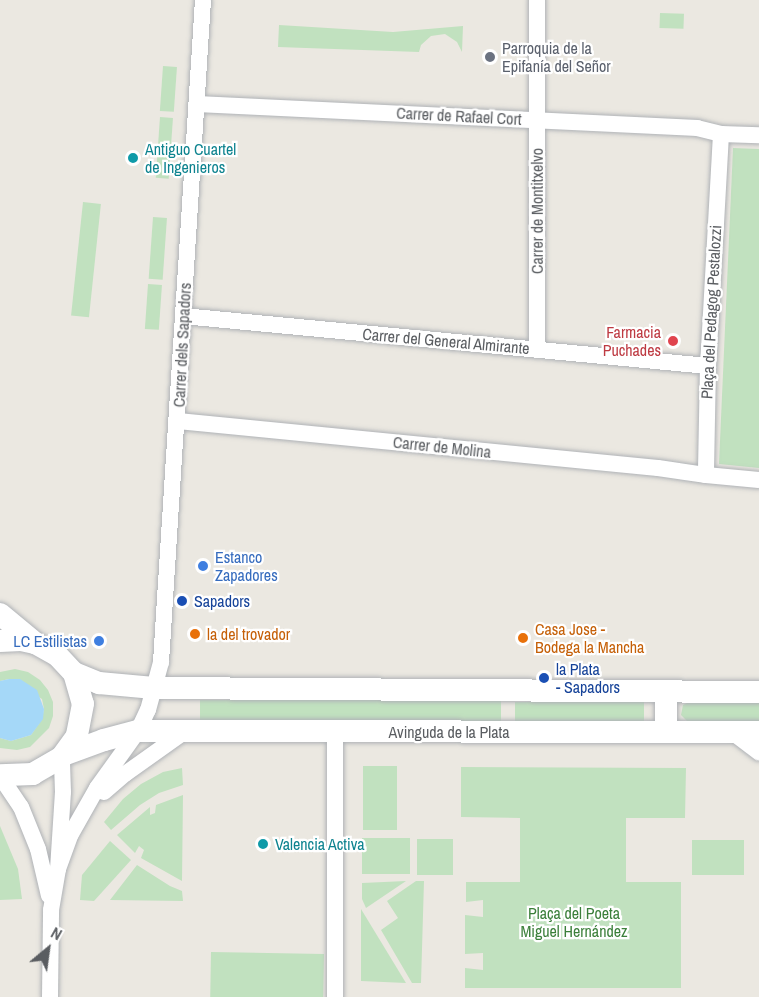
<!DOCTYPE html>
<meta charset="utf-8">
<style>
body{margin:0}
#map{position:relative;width:759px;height:997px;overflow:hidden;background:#ebe8e1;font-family:"Archivo Narrow",sans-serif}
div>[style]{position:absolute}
.green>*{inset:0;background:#c1e1bf;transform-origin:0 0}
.water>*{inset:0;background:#a5d8f8}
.roads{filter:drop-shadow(0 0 2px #afb2b6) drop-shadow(0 0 2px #afb2b6)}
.street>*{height:16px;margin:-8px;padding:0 8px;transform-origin:8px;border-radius:8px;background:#fff}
.secondary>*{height:22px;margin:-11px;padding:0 11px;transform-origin:11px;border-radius:11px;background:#fff}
.dots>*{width:16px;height:16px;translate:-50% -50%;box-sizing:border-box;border:3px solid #fff;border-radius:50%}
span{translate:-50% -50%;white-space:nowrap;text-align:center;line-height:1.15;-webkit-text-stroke:4.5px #fff;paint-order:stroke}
.worship-label{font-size:16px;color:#5b616d}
.left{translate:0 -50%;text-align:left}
.street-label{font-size:16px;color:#5a5d61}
.culture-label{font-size:16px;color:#0d838f}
.health-label{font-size:16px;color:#be3a42}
.right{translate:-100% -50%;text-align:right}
.shop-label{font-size:16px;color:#366cbe}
.transit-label{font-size:16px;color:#164399}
.food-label{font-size:16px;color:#c56008}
.park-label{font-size:16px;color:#3b7f3a}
.north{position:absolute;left:18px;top:919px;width:60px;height:60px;-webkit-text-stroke:4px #fff;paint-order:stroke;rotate:29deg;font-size:16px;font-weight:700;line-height:24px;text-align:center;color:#5a5d61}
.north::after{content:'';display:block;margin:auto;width:21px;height:27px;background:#5a5d61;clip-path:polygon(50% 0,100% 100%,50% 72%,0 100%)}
</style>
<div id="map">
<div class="green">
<i style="left:660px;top:13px;width:24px;height:15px;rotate:2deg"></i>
<i style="clip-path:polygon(279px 25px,393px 32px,463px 26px,462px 52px,457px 42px,445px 34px,431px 36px,421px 45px,419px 52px,278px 47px)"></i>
<i style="left:163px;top:66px;width:14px;height:45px;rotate:4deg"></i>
<i style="left:160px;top:117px;width:13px;height:61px;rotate:4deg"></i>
<i style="clip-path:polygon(733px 148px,759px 149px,759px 468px,719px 464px)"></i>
<i style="left:83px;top:202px;width:18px;height:114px;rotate:6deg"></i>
<i style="left:153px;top:217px;width:14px;height:62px;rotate:4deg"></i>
<i style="left:148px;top:284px;width:14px;height:45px;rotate:4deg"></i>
<i style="clip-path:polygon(15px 669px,28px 672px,40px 680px,48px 690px,53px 702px,53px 716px,49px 728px,30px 747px,17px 750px,0 748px,0 738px,11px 741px,31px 735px,42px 719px,44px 709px,42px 699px,9px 679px,0 681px,0 672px)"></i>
<i style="left:200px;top:700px;width:301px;height:21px"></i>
<i style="left:515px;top:702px;width:129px;height:21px"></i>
<i style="clip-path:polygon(689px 702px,759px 702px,759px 723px,689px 723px,681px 715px,683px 705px)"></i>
<i style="left:363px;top:766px;width:34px;height:64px"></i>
<i style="clip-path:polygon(461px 767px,686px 768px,685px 818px,626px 818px,626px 882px,681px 882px,681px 988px,465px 988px,465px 968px,483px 970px,483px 953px,465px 954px,465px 915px,483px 917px,483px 900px,466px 902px,466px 882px,520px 882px,520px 818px,461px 817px)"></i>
<i style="clip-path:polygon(182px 768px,183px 785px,159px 793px,140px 805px,111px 830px,104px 822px,123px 799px,141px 784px,163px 772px)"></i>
<i style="clip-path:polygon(183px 795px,182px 881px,141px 858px,144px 850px,139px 846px,135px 853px,117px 835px,150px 807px,150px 815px,155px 813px,156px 805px)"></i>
<i style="clip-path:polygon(0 826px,18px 869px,22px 899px,0 900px)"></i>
<i style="left:362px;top:838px;width:48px;height:36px"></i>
<i style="left:417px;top:839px;width:36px;height:36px"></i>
<i style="left:692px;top:840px;width:52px;height:35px"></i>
<i style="clip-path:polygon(110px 841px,131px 860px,94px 901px,80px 900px,82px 875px)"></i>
<i style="clip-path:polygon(137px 865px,170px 886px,182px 891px,183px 901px,110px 900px)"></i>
<i style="clip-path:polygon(406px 881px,366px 908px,362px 899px,362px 883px)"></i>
<i style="clip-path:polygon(416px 881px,424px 881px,421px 983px,412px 983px,381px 930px,398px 918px,387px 901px)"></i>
<i style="clip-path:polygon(361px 909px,406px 983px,361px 981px)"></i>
<i style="left:211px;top:952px;width:113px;height:45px;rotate:1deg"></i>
</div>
<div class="water">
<i style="clip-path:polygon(9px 679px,20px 679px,37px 690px,44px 709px,43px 719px,31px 735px,11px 741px,0 738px,0 681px)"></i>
</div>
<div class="roads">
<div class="street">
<i style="left:537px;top:0;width:350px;rotate:90deg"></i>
<i style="left:197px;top:104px;width:501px;rotate:2.75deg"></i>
<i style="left:697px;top:128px;width:25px;rotate:14deg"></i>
<i style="left:721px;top:134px;width:38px;rotate:2deg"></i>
<i style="left:721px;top:134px;width:232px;rotate:93.2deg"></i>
<i style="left:708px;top:366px;width:109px;rotate:91.1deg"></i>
<i style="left:706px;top:475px;width:53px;rotate:5.4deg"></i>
<i style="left:183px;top:316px;width:527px;rotate:5.44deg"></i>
<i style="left:178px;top:421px;width:482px;rotate:5.6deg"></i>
<i style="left:658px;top:468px;width:49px;rotate:8.3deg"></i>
<i style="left:732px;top:732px;width:34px;rotate:37deg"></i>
<i style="left:0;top:776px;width:37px;rotate:56deg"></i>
<i style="left:21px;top:807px;width:45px;rotate:68deg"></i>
<i style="left:38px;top:849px;width:48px;rotate:76.8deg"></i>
<i style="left:104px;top:792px;width:28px;rotate:-41deg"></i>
<i style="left:125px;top:774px;width:72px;rotate:-35.4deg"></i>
<i style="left:58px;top:869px;width:37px;rotate:-70deg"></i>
<i style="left:71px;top:834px;width:53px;rotate:-60.5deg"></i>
<i style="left:97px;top:788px;width:70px;rotate:-54.3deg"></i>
<i style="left:138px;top:731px;width:23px;rotate:-65deg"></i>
<i style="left:148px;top:710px;width:50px;rotate:-74.8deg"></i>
<i style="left:161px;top:662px;width:663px;rotate:-86.37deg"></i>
<i style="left:50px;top:997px;width:87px;rotate:-89.3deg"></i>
<i style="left:51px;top:910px;width:42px;rotate:-80.3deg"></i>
<i style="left:58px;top:869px;width:77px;rotate:-86.3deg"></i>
<i style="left:63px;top:792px;width:35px;rotate:-92deg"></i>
<i style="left:335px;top:997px;width:266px;rotate:-90deg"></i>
</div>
<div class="secondary">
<i style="left:0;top:614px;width:45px;rotate:39.6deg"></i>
<i style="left:0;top:641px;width:21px;rotate:-3deg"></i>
<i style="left:21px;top:640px;width:14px;rotate:12deg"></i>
<i style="left:35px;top:643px;width:25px;rotate:29deg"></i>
<i style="left:57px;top:655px;width:25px;rotate:47deg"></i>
<i style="left:74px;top:673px;width:32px;rotate:74deg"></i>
<i style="left:83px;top:704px;width:33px;rotate:101deg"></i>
<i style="left:77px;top:736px;width:26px;rotate:126deg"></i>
<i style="left:62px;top:757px;width:34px;rotate:150deg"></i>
<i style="left:33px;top:774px;width:33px;rotate:178deg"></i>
<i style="left:74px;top:673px;width:27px;rotate:22deg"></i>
<i style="left:99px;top:683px;width:55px;rotate:5.2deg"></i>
<i style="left:154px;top:688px;width:605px;rotate:0.38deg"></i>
<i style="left:666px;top:692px;width:40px;rotate:90deg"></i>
<i style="left:66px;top:754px;width:40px;rotate:-20.2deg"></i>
<i style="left:104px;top:740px;width:35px;rotate:-15deg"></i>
<i style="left:138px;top:731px;width:621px;rotate:0.09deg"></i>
</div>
</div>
<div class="dots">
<i style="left:490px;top:57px;background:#6b7280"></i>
<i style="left:133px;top:158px;background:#0f9aa8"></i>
<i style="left:673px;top:341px;background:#e0444e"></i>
<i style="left:203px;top:566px;background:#3f7fe0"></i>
<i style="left:182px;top:601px;background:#1a4fb4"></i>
<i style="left:195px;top:634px;background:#e8710a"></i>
<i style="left:523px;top:638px;background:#e8710a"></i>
<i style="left:99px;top:641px;background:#3f7fe0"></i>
<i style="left:544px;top:678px;background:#1a4fb4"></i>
<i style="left:263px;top:844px;background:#0f9aa8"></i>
</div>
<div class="worship-label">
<span class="left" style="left:502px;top:57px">Parroquia de la<br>Epifanía del Señor</span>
</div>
<div class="street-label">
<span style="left:459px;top:116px;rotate:3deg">Carrer de Rafael Cort</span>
<span style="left:537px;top:211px;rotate:-90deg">Carrer de Montitxelvo</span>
<span style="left:711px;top:312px;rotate:-87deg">Plaça del Pedagog Pestalozzi</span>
<span style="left:446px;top:341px;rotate:5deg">Carrer del General Almirante</span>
<span style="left:182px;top:345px;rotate:-87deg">Carrer dels Sapadors</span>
<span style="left:442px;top:447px;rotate:6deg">Carrer de Molina</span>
<span style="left:449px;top:732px">Avinguda de la Plata</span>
</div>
<div class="culture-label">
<span class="left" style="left:145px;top:158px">Antiguo Cuartel<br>de Ingenieros</span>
<span class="left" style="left:275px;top:844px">Valencia Activa</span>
</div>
<div class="health-label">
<span class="right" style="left:661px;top:341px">Farmacia<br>Puchades</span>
</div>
<div class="shop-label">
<span class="left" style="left:215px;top:566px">Estanco<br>Zapadores</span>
<span class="right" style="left:87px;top:641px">LC Estilistas</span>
</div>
<div class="transit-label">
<span class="left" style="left:194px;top:601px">Sapadors</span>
<span class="left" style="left:556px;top:678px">la Plata<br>- Sapadors</span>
</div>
<div class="food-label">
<span class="left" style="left:535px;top:638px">Casa Jose -<br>Bodega la Mancha</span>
<span class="left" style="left:207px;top:634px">la del trovador</span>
</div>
<div class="park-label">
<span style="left:574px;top:922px">Plaça del Poeta<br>Miguel Hernández</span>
</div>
<div class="north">N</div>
</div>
